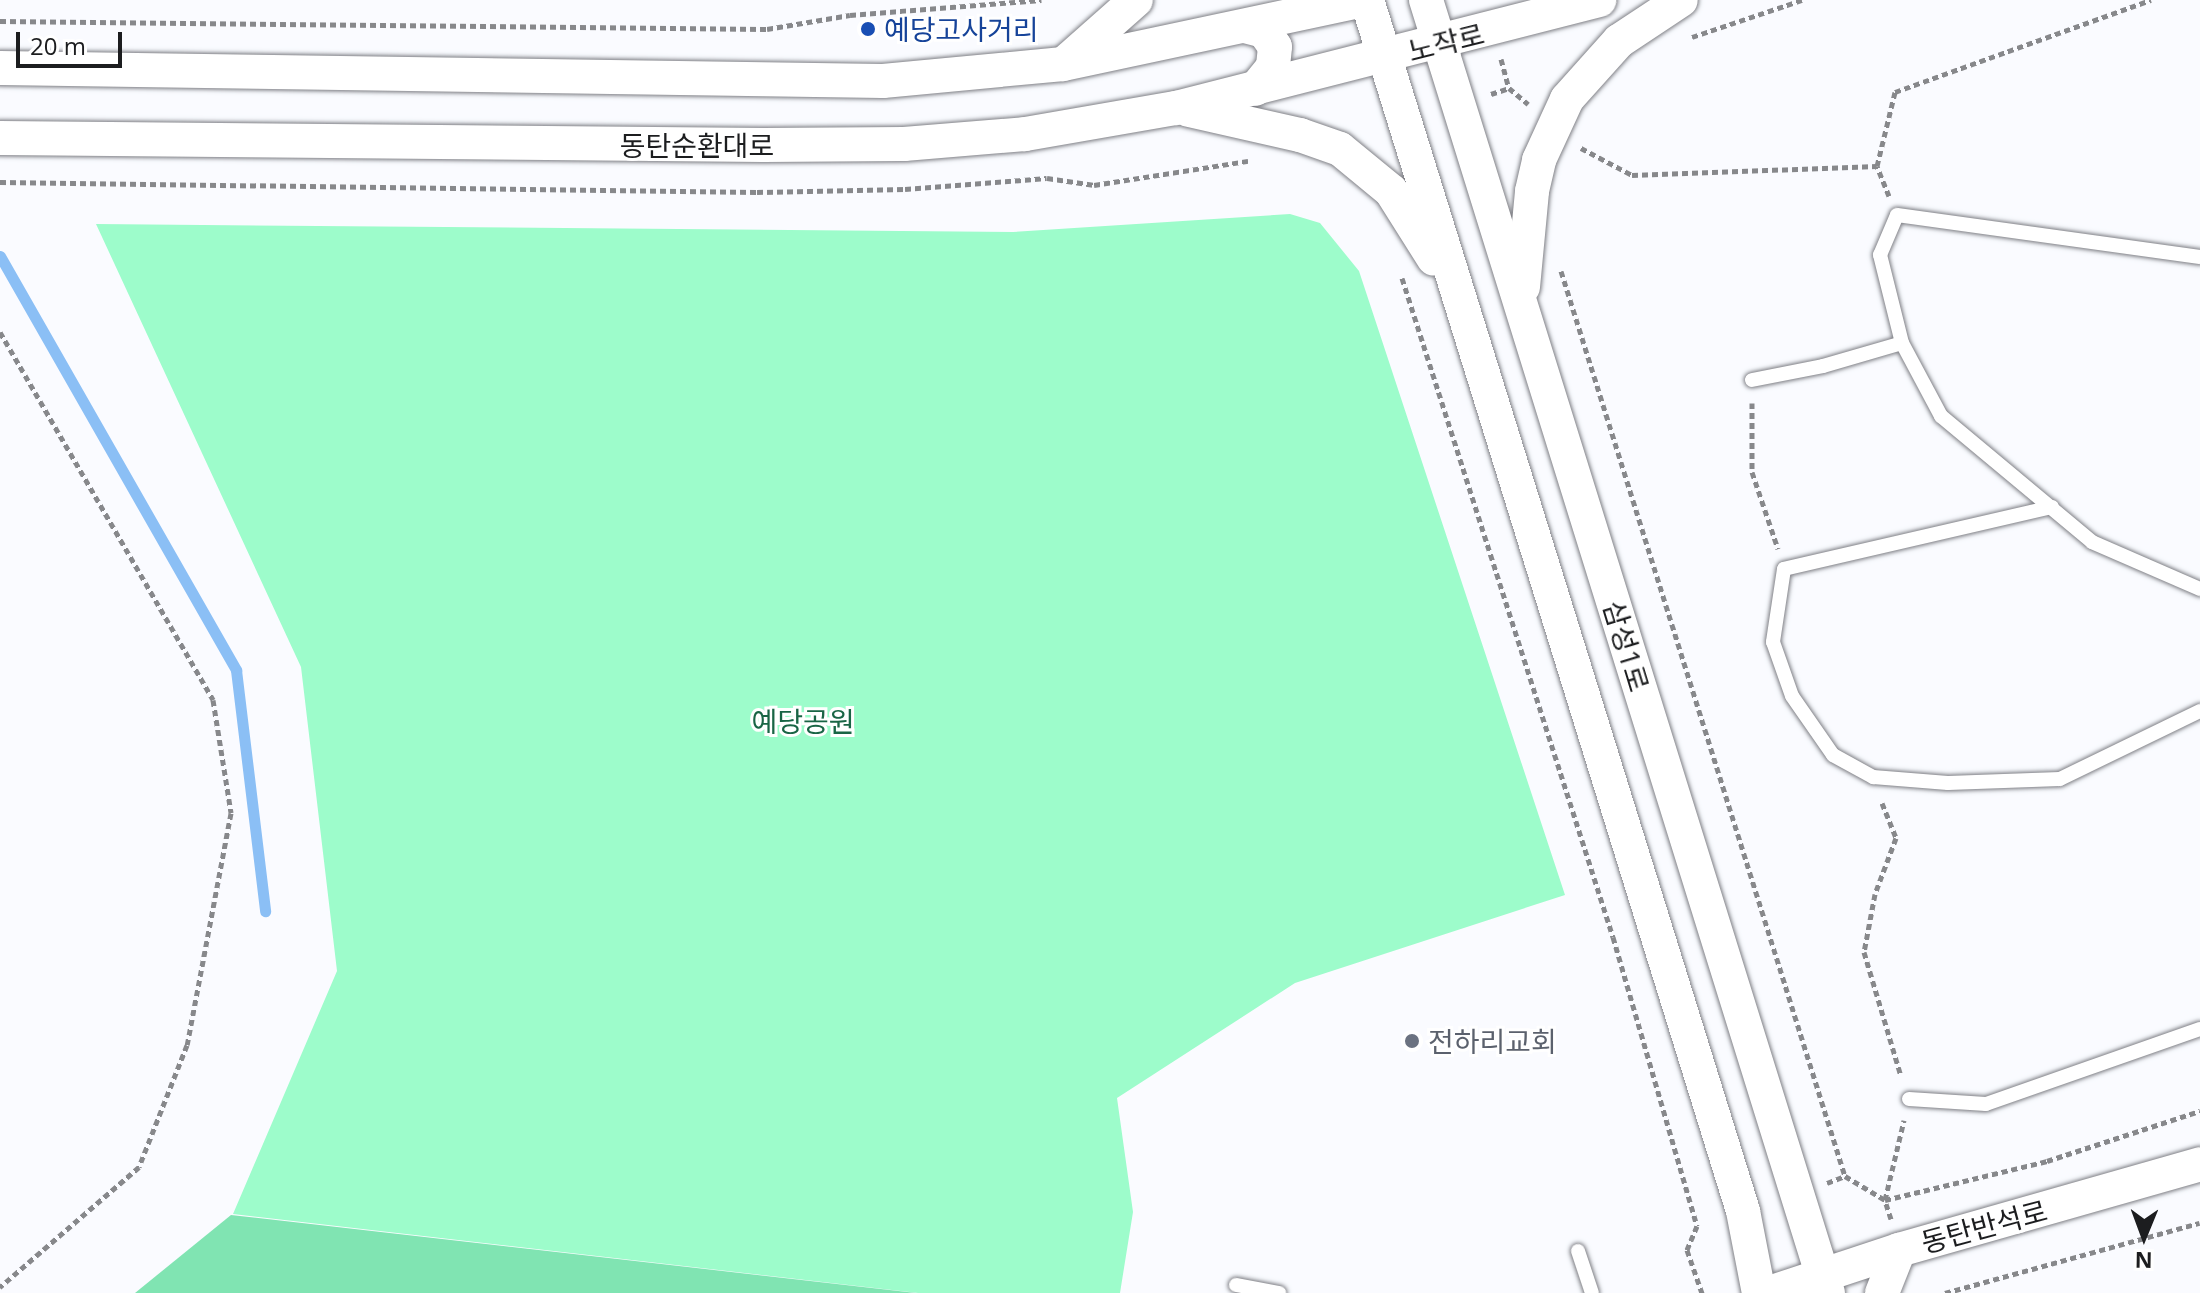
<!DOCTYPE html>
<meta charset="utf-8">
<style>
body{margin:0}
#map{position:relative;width:2200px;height:1293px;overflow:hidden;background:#fafbff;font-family:"Open Sans","Noto Sans KR",sans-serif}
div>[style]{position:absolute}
.green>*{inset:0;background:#9dfccb}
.forest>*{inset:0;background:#80e4b2}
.stream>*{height:11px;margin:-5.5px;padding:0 5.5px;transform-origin:5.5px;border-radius:5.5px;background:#8bbff5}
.path>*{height:5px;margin-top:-2.5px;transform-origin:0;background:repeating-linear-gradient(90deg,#87888b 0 6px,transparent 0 10px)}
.roads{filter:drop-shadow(0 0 2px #7f8086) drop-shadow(0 0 2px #7f8086)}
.service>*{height:14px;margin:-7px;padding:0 7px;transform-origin:7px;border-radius:7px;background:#fff}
.tertiary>*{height:34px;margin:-17px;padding:0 17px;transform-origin:17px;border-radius:17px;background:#fff}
.dots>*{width:22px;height:22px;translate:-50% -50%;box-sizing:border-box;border:4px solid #fff;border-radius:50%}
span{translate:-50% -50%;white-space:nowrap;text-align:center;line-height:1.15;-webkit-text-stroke:6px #fff;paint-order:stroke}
.transit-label{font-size:28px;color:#164399}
.left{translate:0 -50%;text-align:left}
.street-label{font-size:28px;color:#1c1d1f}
.park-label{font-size:28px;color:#196545}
.worship-label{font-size:28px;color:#5b616d}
.north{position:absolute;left:2104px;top:1197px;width:80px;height:80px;-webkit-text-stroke:6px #fff;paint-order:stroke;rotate:181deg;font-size:22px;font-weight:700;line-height:32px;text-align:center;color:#1c1d1f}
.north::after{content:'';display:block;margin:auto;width:28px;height:36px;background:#1c1d1f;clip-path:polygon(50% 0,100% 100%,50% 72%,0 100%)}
.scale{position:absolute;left:16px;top:32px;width:106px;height:36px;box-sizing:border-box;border:4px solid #1c1d1f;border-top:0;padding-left:10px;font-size:24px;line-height:28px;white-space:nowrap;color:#1c1d1f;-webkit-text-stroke:6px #fff;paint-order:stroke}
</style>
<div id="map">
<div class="green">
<i style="clip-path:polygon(1290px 214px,1320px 223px,1359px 271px,1565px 895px,1295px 983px,1117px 1098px,1133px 1212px,1120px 1293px,918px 1293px,233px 1214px,337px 971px,301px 667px,96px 224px,1013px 232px)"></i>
</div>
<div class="forest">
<i style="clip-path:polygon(231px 1215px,916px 1293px,135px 1293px)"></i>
</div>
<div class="stream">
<i style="left:0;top:256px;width:477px;rotate:60.3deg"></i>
<i style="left:236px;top:670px;width:243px;rotate:83.1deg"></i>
</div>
<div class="path">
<i style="left:0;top:21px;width:767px;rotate:0.6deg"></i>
<i style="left:767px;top:29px;width:84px;rotate:-9.6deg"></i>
<i style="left:850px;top:15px;width:192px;rotate:-4.5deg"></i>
<i style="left:1692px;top:37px;width:116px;rotate:-18.6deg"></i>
<i style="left:1501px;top:59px;width:30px;rotate:75deg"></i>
<i style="left:1509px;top:88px;width:25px;rotate:40deg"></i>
<i style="left:1491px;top:94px;width:19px;rotate:-18deg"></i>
<i style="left:1581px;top:148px;width:58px;rotate:27.9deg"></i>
<i style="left:1632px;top:175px;width:245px;rotate:-2.1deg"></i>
<i style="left:0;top:182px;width:757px;rotate:0.76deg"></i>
<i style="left:757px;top:192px;width:148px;rotate:-1.2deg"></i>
<i style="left:905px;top:189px;width:142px;rotate:-4.4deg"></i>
<i style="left:1047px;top:178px;width:48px;rotate:8.5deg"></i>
<i style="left:1094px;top:185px;width:156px;rotate:-8.9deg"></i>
<i style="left:1889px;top:196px;width:32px;rotate:-112deg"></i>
<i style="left:1877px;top:166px;width:76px;rotate:-76.3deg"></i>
<i style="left:1895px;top:92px;width:272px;rotate:-19.8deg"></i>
<i style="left:1561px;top:271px;width:949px;rotate:72.58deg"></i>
<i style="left:1845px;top:1176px;width:47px;rotate:31deg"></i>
<i style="left:1885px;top:1200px;width:167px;rotate:-13.5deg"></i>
<i style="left:2047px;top:1161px;width:161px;rotate:-18.1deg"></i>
<i style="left:1402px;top:278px;width:692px;rotate:72.25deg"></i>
<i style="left:1613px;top:937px;width:301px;rotate:73.8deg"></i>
<i style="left:1697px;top:1226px;width:26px;rotate:113deg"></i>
<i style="left:1687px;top:1250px;width:46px;rotate:70.8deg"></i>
<i style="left:0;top:332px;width:425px;rotate:59.9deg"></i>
<i style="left:213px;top:700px;width:114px;rotate:80.9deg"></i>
<i style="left:231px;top:813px;width:236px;rotate:100.7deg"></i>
<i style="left:187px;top:1045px;width:131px;rotate:111.5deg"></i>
<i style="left:139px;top:1167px;width:184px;rotate:139.2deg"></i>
<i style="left:1752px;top:403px;width:69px;rotate:90deg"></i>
<i style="left:1752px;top:472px;width:81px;rotate:71.3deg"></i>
<i style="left:1882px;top:803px;width:38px;rotate:68deg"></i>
<i style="left:1896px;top:838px;width:60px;rotate:110.6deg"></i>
<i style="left:1875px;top:894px;width:59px;rotate:100.7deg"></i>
<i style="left:1864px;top:952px;width:129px;rotate:73.4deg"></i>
<i style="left:1827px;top:1183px;width:19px;rotate:-21deg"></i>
<i style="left:1891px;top:1219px;width:20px;rotate:-108deg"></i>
<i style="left:1885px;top:1200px;width:82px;rotate:-76.6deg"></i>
<i style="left:1945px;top:1293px;width:264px;rotate:-15.4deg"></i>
</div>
<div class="roads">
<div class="service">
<i style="left:1902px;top:343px;width:83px;rotate:61.9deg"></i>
<i style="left:1941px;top:416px;width:197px;rotate:39.8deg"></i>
<i style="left:2092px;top:542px;width:118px;rotate:23.5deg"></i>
<i style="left:1752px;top:380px;width:72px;rotate:-11.2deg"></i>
<i style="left:1823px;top:366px;width:82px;rotate:-16.2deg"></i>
<i style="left:1902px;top:343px;width:91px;rotate:-104deg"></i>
<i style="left:1880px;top:255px;width:43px;rotate:-67deg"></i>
<i style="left:1897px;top:215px;width:306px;rotate:7.9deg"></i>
<i style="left:2052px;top:507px;width:275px;rotate:167deg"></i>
<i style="left:1784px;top:569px;width:74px;rotate:98.6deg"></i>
<i style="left:1773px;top:642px;width:57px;rotate:70.6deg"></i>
<i style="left:1792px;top:696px;width:72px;rotate:55.2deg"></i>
<i style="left:1833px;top:755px;width:46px;rotate:28.8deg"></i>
<i style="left:1873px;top:777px;width:75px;rotate:4.6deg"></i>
<i style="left:1948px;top:783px;width:112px;rotate:-2deg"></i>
<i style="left:2060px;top:779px;width:156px;rotate:-25.9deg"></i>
<i style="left:1909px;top:1099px;width:77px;rotate:3.7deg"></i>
<i style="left:1986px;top:1104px;width:227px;rotate:-19.3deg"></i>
<i style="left:1578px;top:1251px;width:44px;rotate:71.6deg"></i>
<i style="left:1236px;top:1285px;width:44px;rotate:10.5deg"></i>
</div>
<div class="tertiary">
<i style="left:1367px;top:0;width:1268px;rotate:72.75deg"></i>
<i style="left:1743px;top:1211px;width:84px;rotate:79deg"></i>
<i style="left:1426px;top:0;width:1354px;rotate:72.73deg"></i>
<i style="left:1245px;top:26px;width:20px;rotate:15deg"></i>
<i style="left:1264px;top:31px;width:19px;rotate:55deg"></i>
<i style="left:1275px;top:47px;width:20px;rotate:96deg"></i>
<i style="left:1273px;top:67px;width:28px;rotate:129deg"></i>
<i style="left:1067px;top:61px;width:92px;rotate:-41.5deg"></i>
<i style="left:0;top:68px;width:883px;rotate:0.84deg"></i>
<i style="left:883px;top:81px;width:181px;rotate:-5.4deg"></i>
<i style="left:1063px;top:64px;width:309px;rotate:-12deg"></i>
<i style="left:1189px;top:110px;width:114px;rotate:12.7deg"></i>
<i style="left:1300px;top:135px;width:42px;rotate:19.3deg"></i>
<i style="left:1340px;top:149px;width:66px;rotate:39.5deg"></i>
<i style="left:1391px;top:191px;width:80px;rotate:57.7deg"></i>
<i style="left:0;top:138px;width:764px;rotate:0.52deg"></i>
<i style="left:764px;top:145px;width:140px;rotate:-0.4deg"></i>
<i style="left:904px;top:144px;width:121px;rotate:-4.7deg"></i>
<i style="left:1025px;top:134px;width:153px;rotate:-9.8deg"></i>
<i style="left:1176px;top:108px;width:437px;rotate:-14.3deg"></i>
<i style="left:1523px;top:287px;width:96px;rotate:-84.6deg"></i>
<i style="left:1532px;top:191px;width:32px;rotate:-77deg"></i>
<i style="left:1539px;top:160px;width:67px;rotate:-65.3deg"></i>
<i style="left:1567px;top:99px;width:78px;rotate:-48.1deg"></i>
<i style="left:1619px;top:41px;width:74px;rotate:-33.5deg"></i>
<i style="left:1769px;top:1293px;width:137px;rotate:-18.3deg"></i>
<i style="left:1899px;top:1250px;width:313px;rotate:-15.9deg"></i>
<i style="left:1882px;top:1293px;width:46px;rotate:-68.4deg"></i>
</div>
</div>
<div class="dots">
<i style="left:868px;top:29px;background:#1a4fb4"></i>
<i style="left:1412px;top:1041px;background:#6b7280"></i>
</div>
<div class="transit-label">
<span class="left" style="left:884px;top:29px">예당고사거리</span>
</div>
<div class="street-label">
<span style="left:1446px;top:42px;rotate:-14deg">노작로</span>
<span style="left:697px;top:145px">동탄순환대로</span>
<span style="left:1627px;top:646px;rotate:73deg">삼성1로</span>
<span style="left:1984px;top:1226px;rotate:-15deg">동탄반석로</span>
</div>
<div class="park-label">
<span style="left:803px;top:721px">예당공원</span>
</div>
<div class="worship-label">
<span class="left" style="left:1428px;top:1041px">전하리교회</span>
</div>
<div class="north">N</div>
<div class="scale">20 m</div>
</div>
